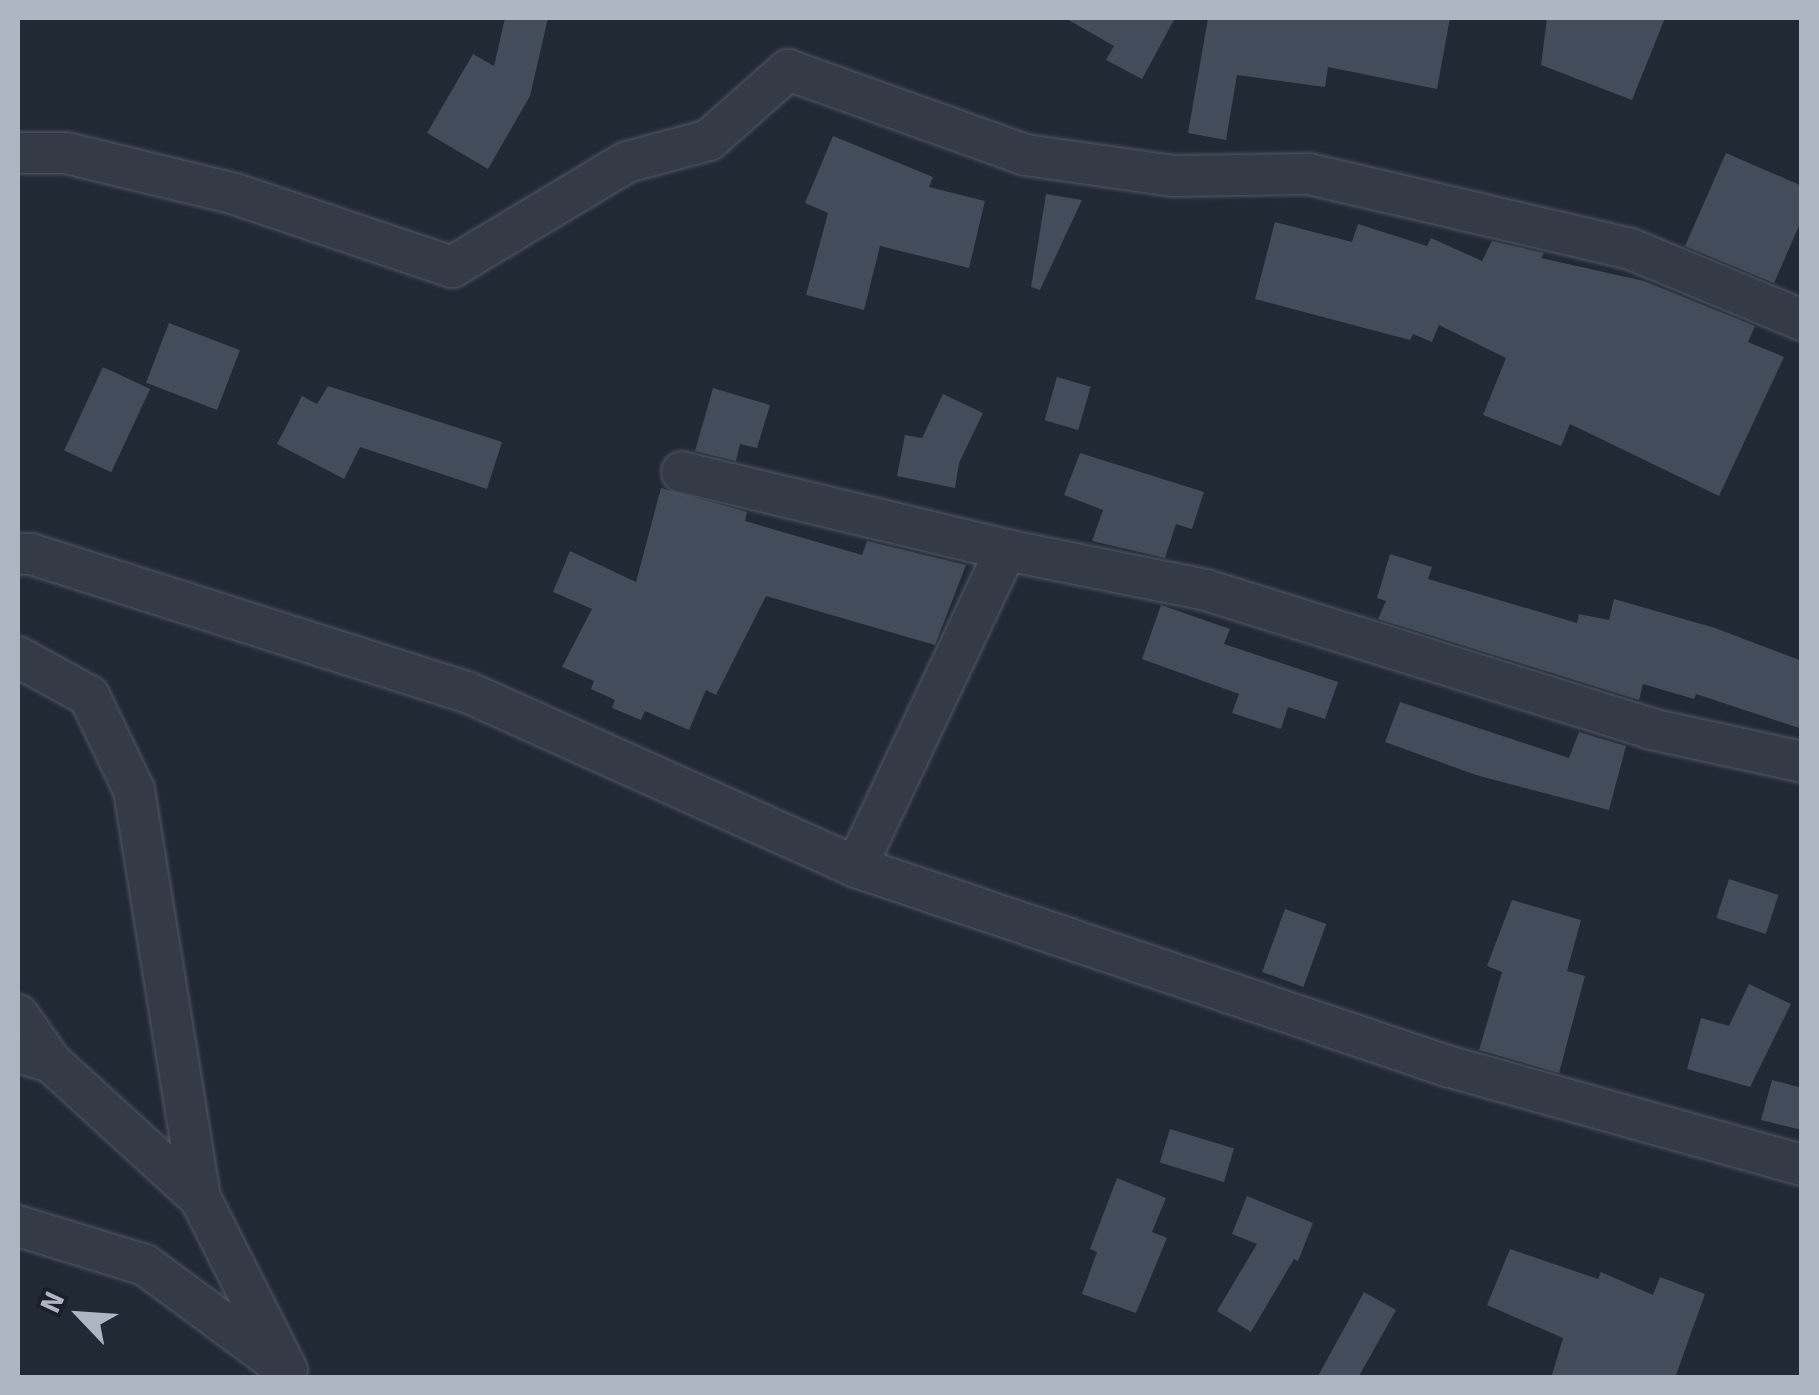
<!DOCTYPE html>
<style>
body{margin:0}
#map{position:relative;width:1819px;height:1395px;overflow:hidden;background:#212935;font-family:Signika,sans-serif}
div>[style]{position:absolute}
.building>*{inset:0;background:#424c5a;transform-origin:0 0}
.roads{filter:drop-shadow(0 0 2px #515964) drop-shadow(0 0 2px #515964)}
.minor>*{height:40px;margin:-20px;padding:0 20px;transform-origin:20px;border-radius:20px;background:#343b46}
span{translate:-50% -50%;white-space:nowrap;text-align:center;line-height:1.15;-webkit-text-stroke:9px #1a202a;paint-order:stroke}
.frame{position:absolute;inset:0;border:20px solid #aeb6c3;pointer-events:none}
.north{position:absolute;left:30px;top:1265px;width:100px;height:100px;-webkit-text-stroke:8px #1a202a;paint-order:stroke;rotate:295deg;font-size:28px;font-weight:700;line-height:40px;text-align:center;color:#aeb6c3}
.north::after{content:'';display:block;margin:auto;width:35px;height:45px;background:#aeb6c3;clip-path:polygon(50% 0,100% 100%,50% 72%,0 100%)}
</style>
<div id="map">
<div class="building">
<i style="clip-path:polygon(505px 18px,548px 18px,530px 96px,488px 169px,427px 133px,473px 54px,494px 66px)"></i>
<i style="clip-path:polygon(1065px 18px,1175px 18px,1142px 79px,1106px 60px,1114px 46px)"></i>
<i style="clip-path:polygon(1208px 18px,1450px 18px,1437px 89px,1328px 67px,1325px 87px,1237px 75px,1226px 140px,1188px 133px)"></i>
<i style="clip-path:polygon(1547px 18px,1665px 18px,1632px 100px,1541px 65px)"></i>
<i style="clip-path:polygon(833px 136px,933px 177px,929px 187px,985px 201px,969px 268px,880px 246px,864px 310px,806px 295px,828px 213px,805px 203px)"></i>
<i style="clip-path:polygon(1726px 153px,1802px 186px,1802px 219px,1774px 283px,1685px 246px)"></i>
<i style="clip-path:polygon(1046px 194px,1082px 200px,1040px 290px,1031px 287px)"></i>
<i style="clip-path:polygon(1275px 222px,1352px 242px,1358px 224px,1427px 246px,1431px 238px,1482px 261px,1492px 241px,1544px 253px,1541px 258px,1644px 281px,1755px 326px,1748px 342px,1784px 357px,1719px 496px,1570px 424px,1561px 446px,1483px 415px,1506px 358px,1439px 325px,1432px 342px,1413px 334px,1410px 340px,1255px 299px)"></i>
<i style="left:169px;top:323px;width:76px;height:64px;rotate:21deg"></i>
<i style="left:103px;top:367px;width:52px;height:92px;rotate:25deg"></i>
<i style="left:1057px;top:377px;width:35px;height:45px;rotate:16deg"></i>
<i style="clip-path:polygon(328px 386px,502px 442px,487px 489px,360px 447px,344px 479px,277px 444px,302px 396px,317px 404px)"></i>
<i style="clip-path:polygon(713px 388px,770px 405px,757px 448px,740px 444px,736px 461px,695px 451px)"></i>
<i style="clip-path:polygon(943px 394px,983px 413px,959px 463px,955px 488px,897px 476px,905px 435px,922px 438px)"></i>
<i style="clip-path:polygon(1080px 453px,1204px 492px,1192px 529px,1176px 524px,1165px 558px,1092px 541px,1103px 510px,1064px 495px)"></i>
<i style="clip-path:polygon(661px 488px,747px 512px,745px 521px,862px 555px,867px 541px,966px 565px,935px 645px,766px 596px,716px 695px,706px 690px,689px 730px,645px 711px,641px 720px,612px 708px,615px 700px,591px 689px,594px 681px,562px 667px,592px 609px,553px 592px,570px 551px,636px 582px)"></i>
<i style="clip-path:polygon(1390px 554px,1432px 567px,1428px 579px,1577px 623px,1579px 614px,1609px 620px,1614px 599px,1715px 628px,1802px 661px,1802px 729px,1696px 694px,1694px 699px,1643px 684px,1639px 700px,1378px 619px,1386px 601px,1377px 598px)"></i>
<i style="clip-path:polygon(1161px 605px,1230px 629px,1224px 644px,1338px 682px,1325px 719px,1288px 707px,1281px 729px,1232px 713px,1239px 694px,1142px 659px)"></i>
<i style="clip-path:polygon(1400px 702px,1569px 758px,1579px 732px,1626px 746px,1609px 810px,1476px 775px,1385px 742px)"></i>
<i style="left:1729px;top:879px;width:52px;height:41px;rotate:18deg"></i>
<i style="clip-path:polygon(1512px 900px,1581px 920px,1567px 971px,1585px 976px,1559px 1073px,1479px 1050px,1502px 972px,1487px 966px)"></i>
<i style="left:1285px;top:909px;width:44px;height:67px;rotate:20deg"></i>
<i style="clip-path:polygon(1749px 984px,1791px 1004px,1750px 1087px,1687px 1069px,1701px 1018px,1729px 1026px)"></i>
<i style="clip-path:polygon(1772px 1080px,1802px 1088px,1802px 1130px,1761px 1120px)"></i>
<i style="left:1170px;top:1129px;width:67px;height:35px;rotate:17deg"></i>
<i style="clip-path:polygon(1117px 1178px,1166px 1198px,1152px 1232px,1167px 1238px,1136px 1313px,1082px 1294px,1097px 1252px,1090px 1249px)"></i>
<i style="clip-path:polygon(1247px 1196px,1313px 1223px,1298px 1261px,1294px 1259px,1251px 1332px,1217px 1311px,1257px 1244px,1232px 1234px)"></i>
<i style="clip-path:polygon(1510px 1249px,1598px 1279px,1601px 1272px,1653px 1295px,1660px 1277px,1705px 1294px,1675px 1378px,1551px 1378px,1563px 1338px,1487px 1305px)"></i>
<i style="clip-path:polygon(1364px 1292px,1396px 1310px,1358px 1378px,1317px 1378px)"></i>
</div>
<div class="roads">
<div class="minor">
<i style="left:18px;top:153px;width:48px"></i>
<i style="left:66px;top:153px;width:174px;rotate:13.6deg"></i>
<i style="left:235px;top:194px;width:229px;rotate:18.6deg"></i>
<i style="left:452px;top:267px;width:204px;rotate:-31deg"></i>
<i style="left:627px;top:162px;width:85px;rotate:-15deg"></i>
<i style="left:709px;top:140px;width:106px;rotate:-41.5deg"></i>
<i style="left:788px;top:70px;width:253px;rotate:19.7deg"></i>
<i style="left:1026px;top:155px;width:148px;rotate:8.1deg"></i>
<i style="left:1173px;top:176px;width:136px;rotate:-0.8deg"></i>
<i style="left:1309px;top:174px;width:327px;rotate:13.1deg"></i>
<i style="left:1628px;top:248px;width:188px;rotate:22.5deg"></i>
<i style="left:682px;top:472px;width:333px;rotate:13.5deg"></i>
<i style="left:1006px;top:550px;width:204px;rotate:11.3deg"></i>
<i style="left:1206px;top:590px;width:466px;rotate:17.3deg"></i>
<i style="left:1651px;top:729px;width:155px;rotate:12.3deg"></i>
<i style="left:18px;top:554px;width:13px"></i>
<i style="left:31px;top:554px;width:457px;rotate:17.6deg"></i>
<i style="left:467px;top:692px;width:427px;rotate:24.2deg"></i>
<i style="left:856px;top:867px;width:624px;rotate:18.61deg"></i>
<i style="left:1447px;top:1066px;width:369px;rotate:15.6deg"></i>
<i style="left:18px;top:657px;width:81px;rotate:28.8deg"></i>
<i style="left:89px;top:696px;width:104px;rotate:64.4deg"></i>
<i style="left:134px;top:790px;width:413px;rotate:80.8deg"></i>
<i style="left:856px;top:867px;width:351px;rotate:-64.7deg"></i>
<i style="left:18px;top:1015px;width:57px;rotate:54.9deg"></i>
<i style="left:18px;top:1052px;width:34px;rotate:17deg"></i>
<i style="left:51px;top:1062px;width:202px;rotate:42.4deg"></i>
<i style="left:200px;top:1198px;width:193px;rotate:63.2deg"></i>
<i style="left:18px;top:1226px;width:133px;rotate:17.1deg"></i>
<i style="left:145px;top:1265px;width:170px;rotate:36.4deg"></i>
</div>
</div>
<div class="frame"></div>
<div class="north">N</div>
</div>
